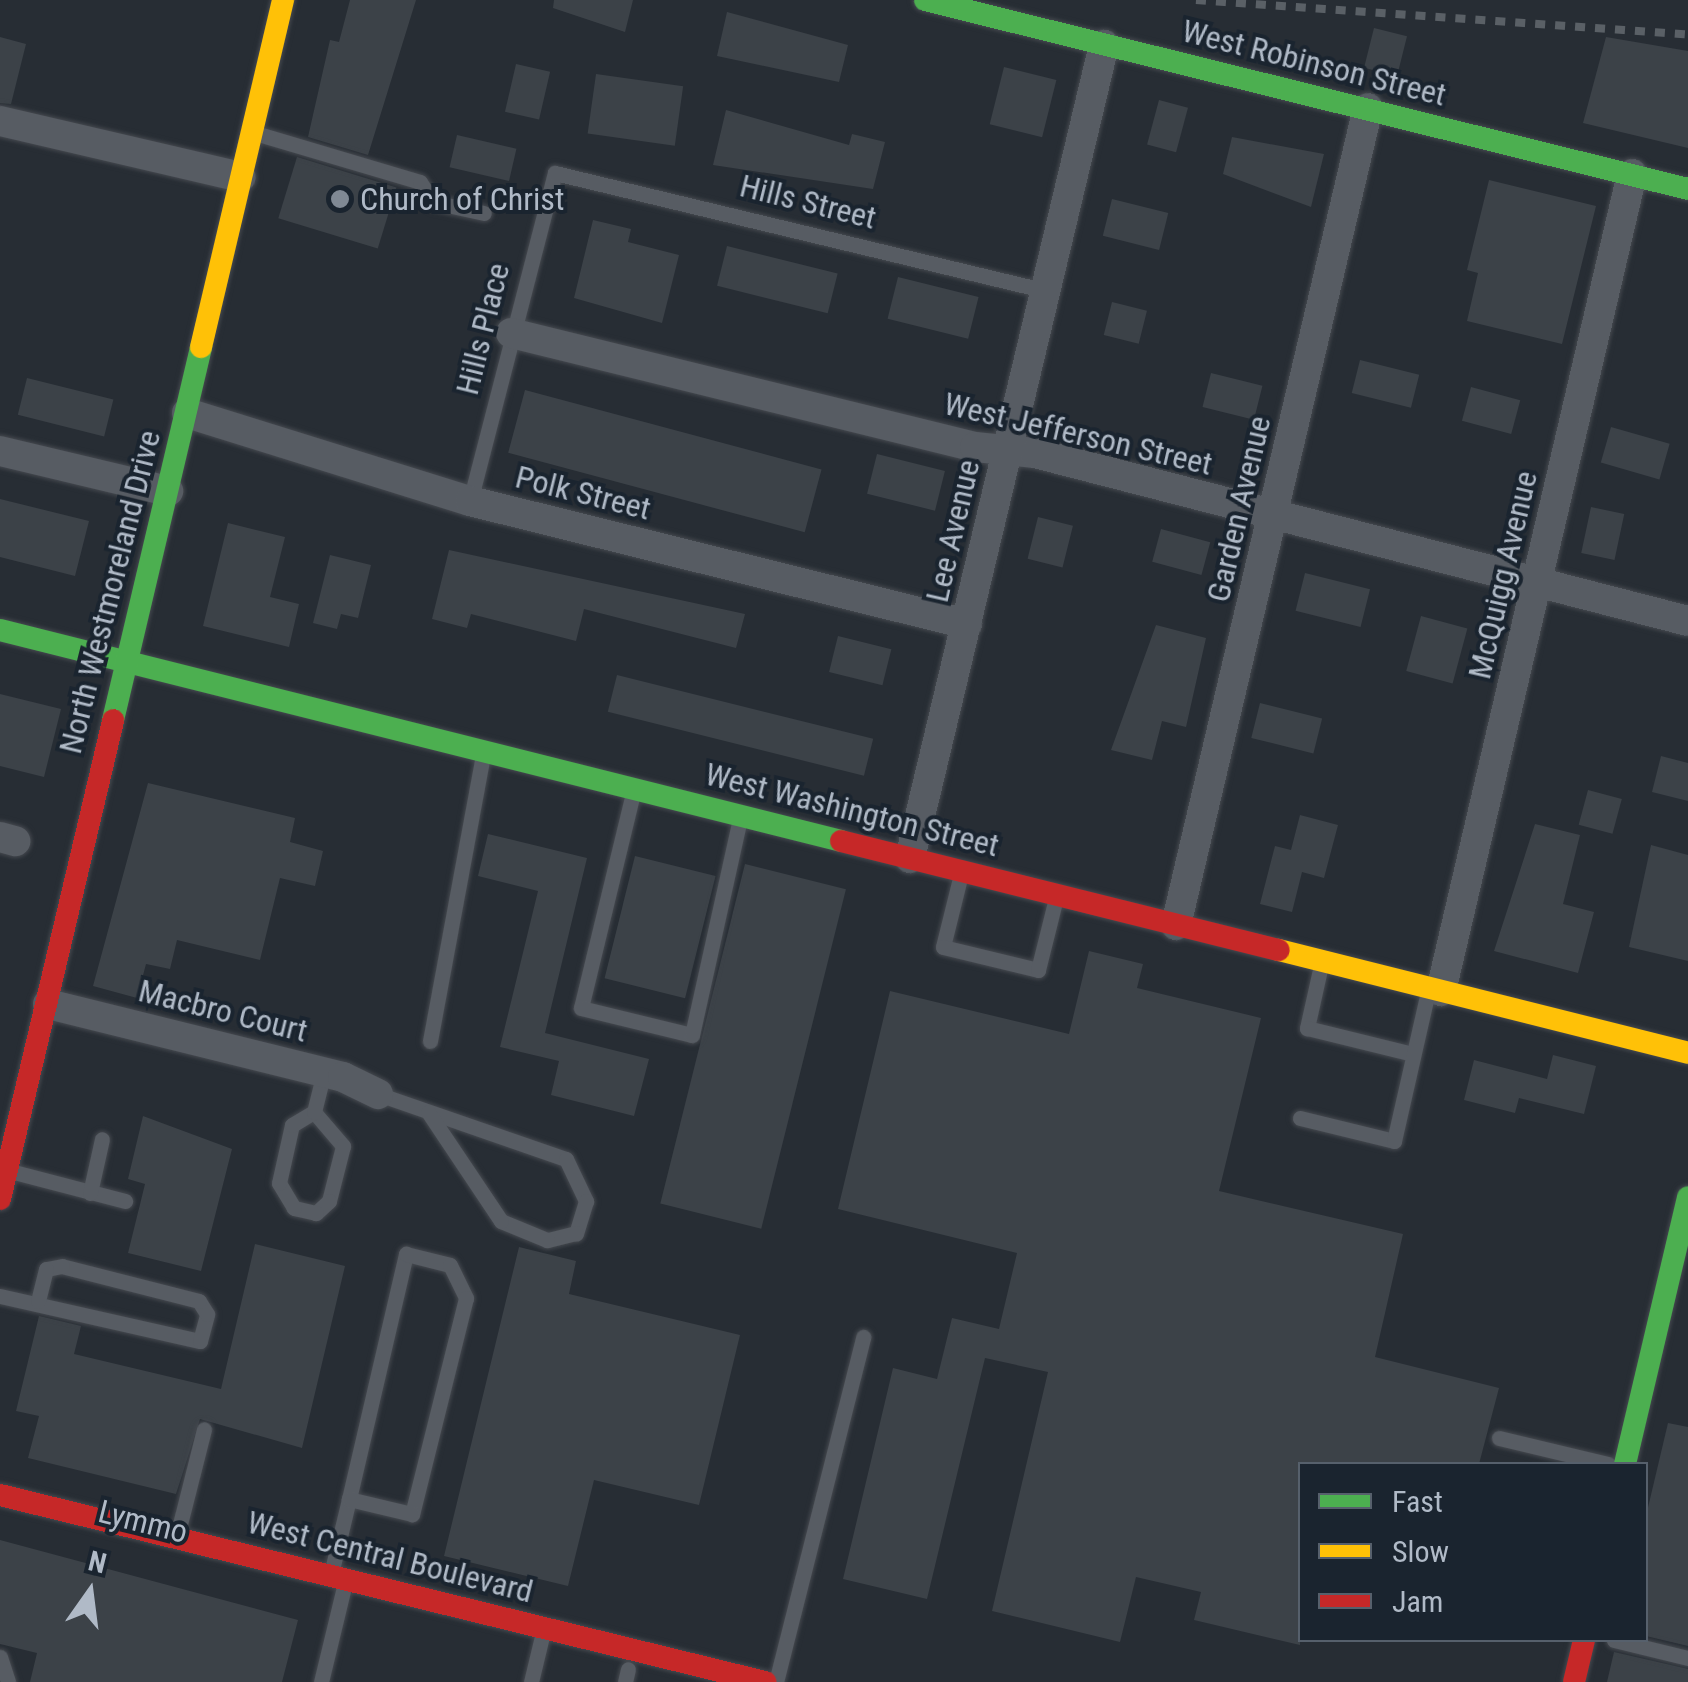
<!DOCTYPE html>
<style>
body{margin:0}
#map{position:relative;width:1688px;height:1682px;overflow:hidden;background:#272d34;font-family:"Roboto Condensed",sans-serif}
div>[style]{position:absolute}
.building>*{inset:0;background:#3c4248;transform-origin:0 0}
.roads{filter:drop-shadow(0 0 2px #45494f) drop-shadow(0 0 2px #45494f)}
.lane>*{height:15px;margin:-7.5px;padding:0 7.5px;transform-origin:7.5px;border-radius:7.5px;background:#575c63}
.street>*{height:30px;margin:-15px;padding:0 15px;transform-origin:15px;border-radius:15px;background:#575c63}
.fast>*{height:22px;margin:-11px;padding:0 11px;transform-origin:11px;border-radius:11px;background:#4caf50}
.slow>*{height:22px;margin:-11px;padding:0 11px;transform-origin:11px;border-radius:11px;background:#ffc107}
.jam>*{height:22px;margin:-11px;padding:0 11px;transform-origin:11px;border-radius:11px;background:#c62828}
.rail>*{height:8px;margin-top:-4px;transform-origin:0;background:repeating-linear-gradient(90deg,#5a6066 0 10px,transparent 0 20px)}
.dots>*{width:28px;height:28px;translate:-50% -50%;box-sizing:border-box;border:5px solid #1a242f;border-radius:50%}
span{translate:-50% -50%;white-space:nowrap;text-align:center;line-height:1.15;-webkit-text-stroke:8px #1a242f;paint-order:stroke}
.street-label{font-size:32px;color:#b0bac7}
.poi-label{font-size:32px;color:#b0bac7}
.left{translate:0 -50%;text-align:left}
.legend{position:absolute;left:1298px;top:1462px;width:350px;height:180px;box-sizing:border-box;background:#1a242f;border:2px solid #56606c;margin:0;padding:12px 18px;list-style:none;font-size:30px;color:#b0bac7}
.legend li{display:flex;align-items:center;gap:20px;height:50px}
.legend b{width:50px;border:2px solid #56606c}
.north{position:absolute;left:40px;top:1542px;width:100px;height:100px;-webkit-text-stroke:8px #1a242f;paint-order:stroke;rotate:14deg;font-size:28px;font-weight:700;line-height:40px;text-align:center;color:#b0bac7}
.north::after{content:'';display:block;margin:auto;width:35px;height:45px;background:#b0bac7;clip-path:polygon(50% 0,100% 100%,50% 72%,0 100%)}
</style>
<div id="map">
<div class="building">
<i style="clip-path:polygon(350px 0,416px 0,368px 155px,308px 137px,330px 40px,339px 42px)"></i>
<i style="clip-path:polygon(554px 0,633px 0,625px 32px,553px 8px)"></i>
<i style="clip-path:polygon(727px 12px,848px 45px,839px 82px,717px 56px)"></i>
<i style="left:1374px;top:28px;width:34px;height:41px;rotate:14deg"></i>
<i style="clip-path:polygon(0 37px,26px 44px,11px 104px,0 103px)"></i>
<i style="clip-path:polygon(1606px 37px,1688px 51px,1688px 148px,1583px 123px)"></i>
<i style="left:516px;top:64px;width:35px;height:49px;rotate:13deg"></i>
<i style="left:1004px;top:67px;width:54px;height:59px;rotate:14deg"></i>
<i style="left:596px;top:74px;width:88px;height:60px;rotate:8deg"></i>
<i style="left:1159px;top:100px;width:30px;height:46px;rotate:15deg"></i>
<i style="clip-path:polygon(726px 110px,849px 145px,852px 134px,885px 142px,873px 189px,713px 165px)"></i>
<i style="left:457px;top:135px;width:61px;height:33px;rotate:13deg"></i>
<i style="clip-path:polygon(1232px 137px,1324px 154px,1311px 207px,1223px 174px)"></i>
<i style="left:297px;top:157px;width:104px;height:64px;rotate:17deg"></i>
<i style="clip-path:polygon(1489px 180px,1596px 206px,1562px 344px,1467px 321px,1478px 273px,1467px 270px)"></i>
<i style="left:1112px;top:199px;width:58px;height:38px;rotate:14deg"></i>
<i style="clip-path:polygon(593px 220px,631px 229px,628px 242px,679px 255px,662px 323px,574px 298px)"></i>
<i style="left:727px;top:246px;width:114px;height:41px;rotate:14deg"></i>
<i style="left:898px;top:277px;width:83px;height:43px;rotate:14deg"></i>
<i style="left:1112px;top:302px;width:36px;height:34px;rotate:14deg"></i>
<i style="left:1360px;top:360px;width:61px;height:34px;rotate:14deg"></i>
<i style="left:1211px;top:373px;width:53px;height:35px;rotate:14deg"></i>
<i style="left:27px;top:378px;width:89px;height:38px;rotate:14deg"></i>
<i style="left:1471px;top:387px;width:51px;height:35px;rotate:15deg"></i>
<i style="left:525px;top:390px;width:307px;height:65px;rotate:15deg"></i>
<i style="left:1611px;top:427px;width:61px;height:37px;rotate:16deg"></i>
<i style="left:877px;top:454px;width:70px;height:41px;rotate:14deg"></i>
<i style="clip-path:polygon(0 499px,89px 521px,75px 576px,0 557px)"></i>
<i style="left:1591px;top:507px;width:34px;height:47px;rotate:12deg"></i>
<i style="left:1038px;top:517px;width:36px;height:43px;rotate:14deg"></i>
<i style="clip-path:polygon(228px 523px,285px 537px,270px 597px,299px 604px,289px 647px,203px 626px)"></i>
<i style="left:1161px;top:529px;width:51px;height:34px;rotate:15deg"></i>
<i style="clip-path:polygon(449px 550px,745px 614px,736px 648px,584px 609px,576px 641px,471px 614px,467px 628px,432px 619px)"></i>
<i style="clip-path:polygon(330px 555px,371px 565px,358px 618px,341px 614px,337px 629px,313px 623px)"></i>
<i style="left:1305px;top:573px;width:67px;height:39px;rotate:14deg"></i>
<i style="left:1421px;top:616px;width:48px;height:57px;rotate:15deg"></i>
<i style="clip-path:polygon(1156px 625px,1206px 638px,1186px 727px,1162px 721px,1152px 760px,1111px 750px)"></i>
<i style="left:838px;top:636px;width:55px;height:37px;rotate:14deg"></i>
<i style="left:617px;top:675px;width:264px;height:38px;rotate:14deg"></i>
<i style="clip-path:polygon(0 694px,61px 709px,44px 777px,0 766px)"></i>
<i style="left:1260px;top:703px;width:64px;height:36px;rotate:14deg"></i>
<i style="clip-path:polygon(1661px 756px,1688px 763px,1688px 801px,1652px 792px)"></i>
<i style="clip-path:polygon(148px 783px,295px 818px,290px 842px,323px 851px,315px 886px,280px 878px,260px 960px,177px 940px,170px 969px,146px 964px,137px 998px,93px 986px)"></i>
<i style="left:1588px;top:790px;width:35px;height:36px;rotate:15deg"></i>
<i style="clip-path:polygon(1300px 815px,1338px 825px,1324px 878px,1302px 872px,1292px 912px,1260px 904px,1275px 846px,1291px 850px)"></i>
<i style="clip-path:polygon(1535px 824px,1580px 835px,1563px 904px,1594px 912px,1578px 973px,1494px 951px)"></i>
<i style="clip-path:polygon(488px 834px,587px 858px,545px 1033px,649px 1059px,634px 1116px,551px 1095px,559px 1061px,500px 1047px,538px 891px,478px 876px)"></i>
<i style="clip-path:polygon(1651px 845px,1688px 855px,1688px 961px,1629px 947px)"></i>
<i style="left:635px;top:856px;width:83px;height:126px;rotate:14deg"></i>
<i style="left:745px;top:864px;width:104px;height:350px;rotate:14deg"></i>
<i style="clip-path:polygon(1089px 951px,1143px 964px,1137px 988px,1261px 1018px,1219px 1191px,1403px 1234px,1375px 1357px,1499px 1388px,1479px 1464px,1300px 1464px,1300px 1645px,1194px 1620px,1201px 1592px,1136px 1577px,1120px 1642px,992px 1611px,1048px 1372px,985px 1358px,927px 1599px,843px 1579px,893px 1368px,937px 1379px,952px 1318px,999px 1329px,1017px 1253px,838px 1209px,890px 991px,1069px 1034px)"></i>
<i style="clip-path:polygon(1553px 1055px,1596px 1066px,1584px 1114px,1519px 1098px,1515px 1113px,1464px 1100px,1474px 1060px,1547px 1079px)"></i>
<i style="clip-path:polygon(143px 1116px,232px 1149px,201px 1271px,128px 1253px,145px 1184px,128px 1179px)"></i>
<i style="clip-path:polygon(255px 1244px,345px 1266px,302px 1448px,200px 1419px,176px 1494px,28px 1458px,39px 1416px,16px 1411px,39px 1316px,81px 1326px,74px 1354px,221px 1389px)"></i>
<i style="clip-path:polygon(519px 1247px,576px 1261px,569px 1294px,740px 1335px,699px 1505px,594px 1480px,568px 1586px,444px 1556px)"></i>
<i style="clip-path:polygon(1668px 1423px,1688px 1427px,1688px 1646px,1646px 1636px,1646px 1516px)"></i>
<i style="clip-path:polygon(0 1540px,298px 1620px,282px 1682px,30px 1682px,37px 1653px,0 1644px)"></i>
<i style="clip-path:polygon(1614px 1652px,1688px 1669px,1688px 1682px,1607px 1682px)"></i>
</div>
<div class="roads">
<div class="lane">
<i style="left:255px;top:133px;width:172px;rotate:16.5deg"></i>
<i style="left:420px;top:182px;width:24px;rotate:57deg"></i>
<i style="left:433px;top:202px;width:52px;rotate:12.2deg"></i>
<i style="left:470px;top:501px;width:339px;rotate:-75.5deg"></i>
<i style="left:555px;top:173px;width:506px;rotate:13.49deg"></i>
<i style="left:633px;top:793px;width:221px;rotate:103.6deg"></i>
<i style="left:581px;top:1008px;width:114px;rotate:13.7deg"></i>
<i style="left:692px;top:1035px;width:221px;rotate:-77.5deg"></i>
<i style="left:961px;top:874px;width:75px;rotate:103.9deg"></i>
<i style="left:943px;top:947px;width:98px;rotate:13.6deg"></i>
<i style="left:1038px;top:970px;width:74px;rotate:-76deg"></i>
<i style="left:1321px;top:965px;width:65px;rotate:102.5deg"></i>
<i style="left:1307px;top:1028px;width:109px;rotate:13.8deg"></i>
<i style="left:430px;top:1041px;width:290px;rotate:-79.5deg"></i>
<i style="left:378px;top:1094px;width:199px;rotate:19.1deg"></i>
<i style="left:566px;top:1159px;width:47px;rotate:64.5deg"></i>
<i style="left:586px;top:1201px;width:34px;rotate:107deg"></i>
<i style="left:576px;top:1233px;width:30px;rotate:166deg"></i>
<i style="left:547px;top:1240px;width:50px;rotate:-157.6deg"></i>
<i style="left:501px;top:1221px;width:131px;rotate:-123.8deg"></i>
<i style="left:314px;top:1112px;width:45px;rotate:49.5deg"></i>
<i style="left:343px;top:1146px;width:57px;rotate:104.3deg"></i>
<i style="left:329px;top:1201px;width:18px;rotate:137deg"></i>
<i style="left:316px;top:1213px;width:23px;rotate:-167deg"></i>
<i style="left:294px;top:1208px;width:29px;rotate:-121deg"></i>
<i style="left:279px;top:1183px;width:59px;rotate:-77.4deg"></i>
<i style="left:292px;top:1125px;width:26px;rotate:-31deg"></i>
<i style="left:314px;top:1112px;width:41px;rotate:-76deg"></i>
<i style="left:1300px;top:1118px;width:97px;rotate:13.7deg"></i>
<i style="left:1394px;top:1141px;width:154px;rotate:-77.2deg"></i>
<i style="left:10px;top:1171px;width:119px;rotate:14.6deg"></i>
<i style="left:90px;top:1193px;width:55px;rotate:-77.5deg"></i>
<i style="left:0;top:1296px;width:205px;rotate:12.7deg"></i>
<i style="left:200px;top:1341px;width:28px;rotate:-75deg"></i>
<i style="left:207px;top:1314px;width:15px;rotate:-122deg"></i>
<i style="left:199px;top:1301px;width:141px;rotate:-165.7deg"></i>
<i style="left:62px;top:1266px;width:16px;rotate:169deg"></i>
<i style="left:46px;top:1269px;width:33px;rotate:104deg"></i>
<i style="left:1499px;top:1438px;width:112px;rotate:13.4deg"></i>
<i style="left:177px;top:1536px;width:110px;rotate:-75.8deg"></i>
<i style="left:331px;top:1574px;width:77px;rotate:-76.5deg"></i>
<i style="left:349px;top:1499px;width:252px;rotate:-76.9deg"></i>
<i style="left:406px;top:1254px;width:45px;rotate:14deg"></i>
<i style="left:450px;top:1265px;width:37px;rotate:64deg"></i>
<i style="left:466px;top:1298px;width:223px;rotate:104deg"></i>
<i style="left:412px;top:1514px;width:65px;rotate:-166.6deg"></i>
<i style="left:1614px;top:1640px;width:76px;rotate:13.7deg"></i>
<i style="left:0;top:1657px;width:26px;rotate:72deg"></i>
<i style="left:321px;top:1682px;width:102px;rotate:-76.4deg"></i>
<i style="left:531px;top:1682px;width:51px;rotate:-76.5deg"></i>
<i style="left:625px;top:1682px;width:13px;rotate:-77deg"></i>
<i style="left:776px;top:1682px;width:356px;rotate:-75.8deg"></i>
</div>
<div class="street">
<i style="left:0;top:121px;width:247px;rotate:13.1deg"></i>
<i style="left:511px;top:333px;width:478px;rotate:13.8deg"></i>
<i style="left:975px;top:447px;width:60px;rotate:5.7deg"></i>
<i style="left:1035px;top:453px;width:674px;rotate:14.43deg"></i>
<i style="left:187px;top:413px;width:296px;rotate:17.3deg"></i>
<i style="left:470px;top:501px;width:512px;rotate:13.9deg"></i>
<i style="left:0;top:451px;width:173px;rotate:13.4deg"></i>
<i style="left:0;top:837px;width:16px;rotate:15deg"></i>
<i style="left:910px;top:858px;width:836px;rotate:-76.58deg"></i>
<i style="left:1176px;top:925px;width:839px;rotate:-76.78deg"></i>
<i style="left:1441px;top:991px;width:839px;rotate:-76.84deg"></i>
<i style="left:48px;top:1004px;width:304px;rotate:13.9deg"></i>
<i style="left:343px;top:1077px;width:39px;rotate:26deg"></i>
</div>
<div class="fast">
<i style="left:925px;top:0;width:786px;rotate:13.91deg"></i>
<i style="left:0;top:630px;width:867px;rotate:14.08deg"></i>
<i style="left:113px;top:720px;width:383px;rotate:-76.7deg"></i>
<i style="left:1625px;top:1464px;width:274px;rotate:-76.7deg"></i>
</div>
<div class="slow">
<i style="left:201px;top:347px;width:357px;rotate:-76.7deg"></i>
<i style="left:1279px;top:950px;width:422px;rotate:14.1deg"></i>
</div>
<div class="jam">
<i style="left:841px;top:841px;width:451px;rotate:14deg"></i>
<i style="left:0;top:1199px;width:492px;rotate:-76.7deg"></i>
<i style="left:0;top:1495px;width:788px;rotate:13.74deg"></i>
<i style="left:1574px;top:1682px;width:43px;rotate:-76.6deg"></i>
</div>
</div>
<div class="rail">
<i style="left:1196px;top:0;width:493px;rotate:4deg"></i>
</div>
<div class="dots">
<i style="left:340px;top:199px;background:#808994"></i>
</div>
<div class="street-label">
<span style="left:1314px;top:63px;rotate:14deg">West Robinson Street</span>
<span style="left:808px;top:202px;rotate:14deg">Hills Street</span>
<span style="left:483px;top:329px;rotate:-76deg">Hills Place</span>
<span style="left:1078px;top:434px;rotate:13deg">West Jefferson Street</span>
<span style="left:583px;top:493px;rotate:14deg">Polk Street</span>
<span style="left:1239px;top:509px;rotate:-77deg">Garden Avenue</span>
<span style="left:953px;top:531px;rotate:-77deg">Lee Avenue</span>
<span style="left:1503px;top:575px;rotate:-77deg">McQuigg Avenue</span>
<span style="left:110px;top:592px;rotate:-76deg">North Westmoreland Drive</span>
<span style="left:852px;top:810px;rotate:14deg">West Washington Street</span>
<span style="left:223px;top:1011px;rotate:14deg">Macbro Court</span>
<span style="left:143px;top:1522px;rotate:14deg">Lymmo</span>
<span style="left:390px;top:1557px;rotate:14deg">West Central Boulevard</span>
</div>
<div class="poi-label">
<span class="left" style="left:360px;top:199px">Church of Christ</span>
</div>
<ul class="legend">
<li><b style="height:12px;background:#4caf50"></b>Fast</li>
<li><b style="height:12px;background:#ffc107"></b>Slow</li>
<li><b style="height:12px;background:#c62828"></b>Jam</li>
</ul>
<div class="north">N</div>
</div>
